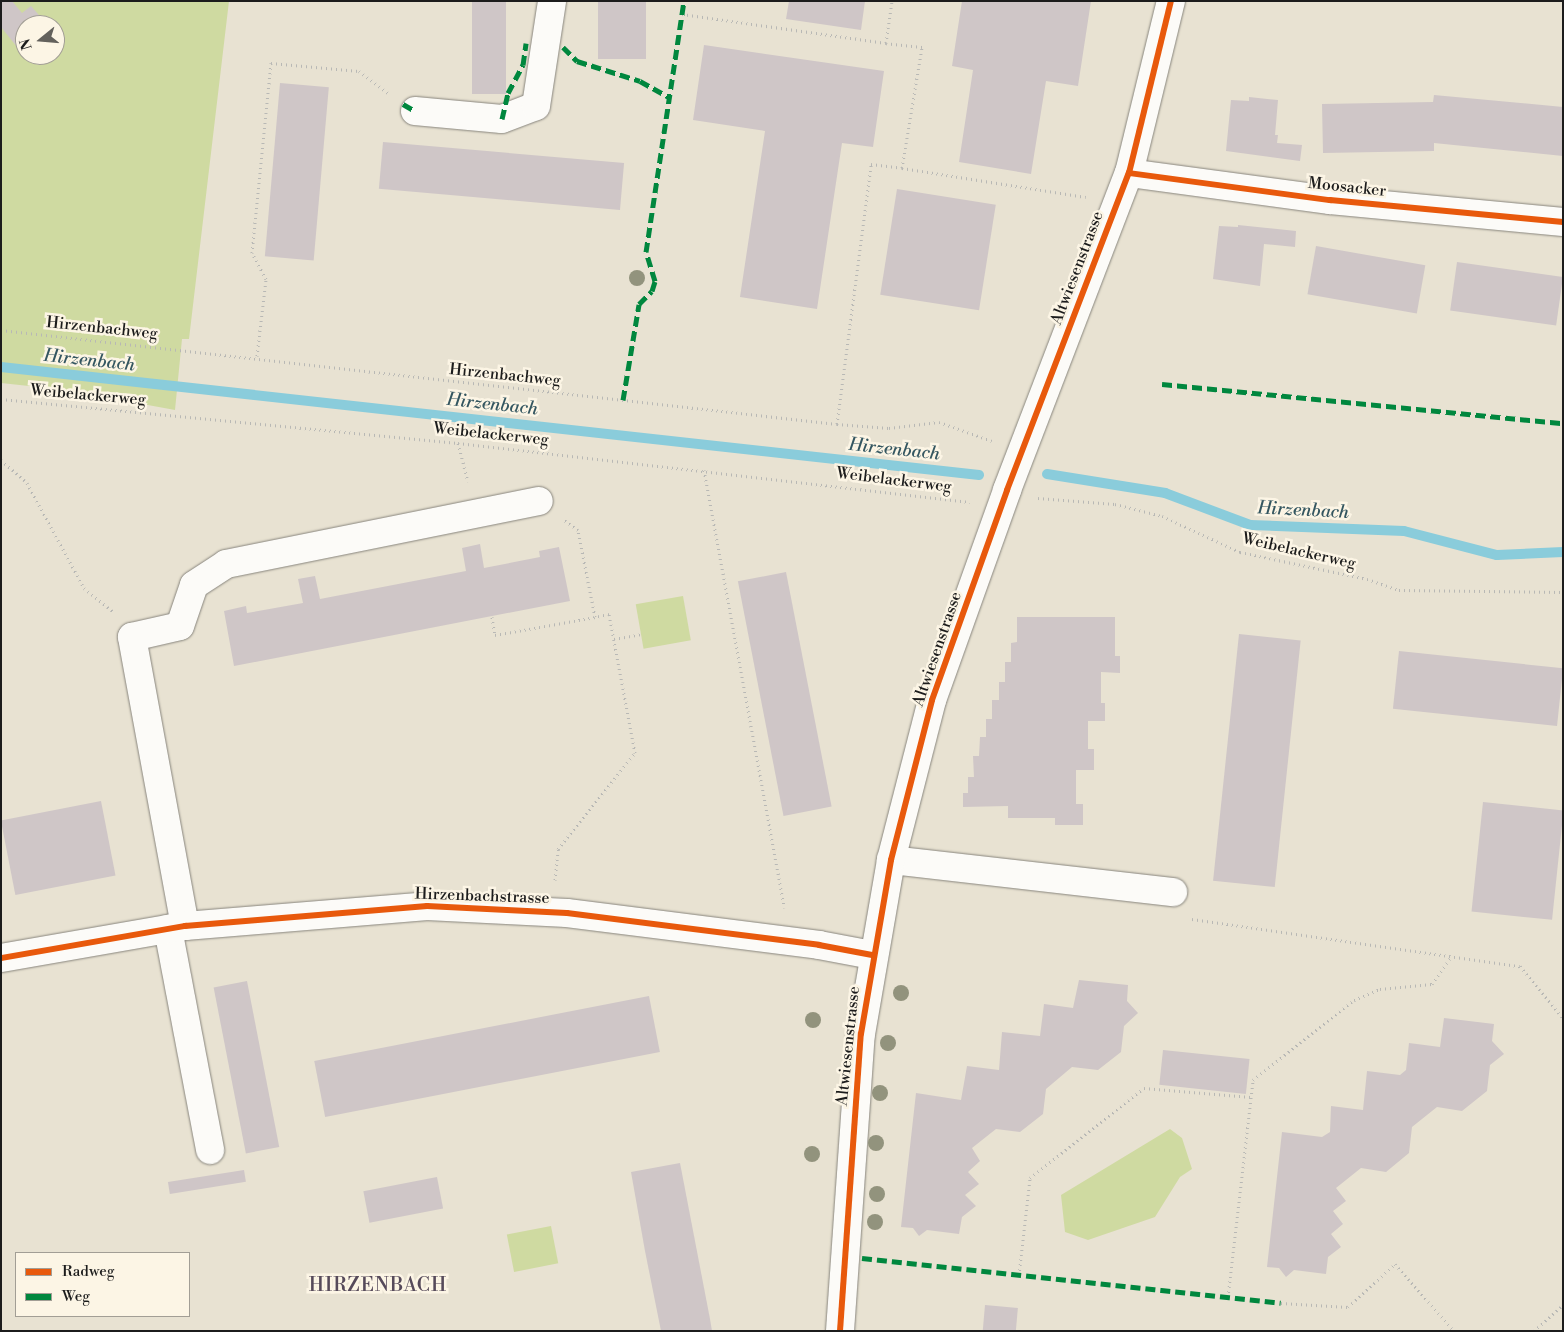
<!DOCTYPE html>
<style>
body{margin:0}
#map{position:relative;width:1564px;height:1332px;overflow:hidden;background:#e8e2d2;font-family:"Libre Bodoni",serif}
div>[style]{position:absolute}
.green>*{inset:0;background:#cfdaa1;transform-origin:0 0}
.stream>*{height:10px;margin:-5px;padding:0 5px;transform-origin:5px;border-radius:5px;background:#8accdb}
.building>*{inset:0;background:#cfc6c7;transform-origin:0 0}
.path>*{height:3px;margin-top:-1.5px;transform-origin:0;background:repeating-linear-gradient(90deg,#b8b8b5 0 1px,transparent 0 5px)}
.roads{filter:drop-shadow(0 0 1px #88857d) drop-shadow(0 0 1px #88857d)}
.minor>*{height:28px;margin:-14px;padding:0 14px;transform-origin:14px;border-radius:14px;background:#fcfbf8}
.quiet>*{height:5px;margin-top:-2.5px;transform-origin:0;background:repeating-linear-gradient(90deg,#00873e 0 10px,transparent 0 15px)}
.cycleway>*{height:6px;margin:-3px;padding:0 3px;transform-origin:3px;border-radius:3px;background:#e8590c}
.trees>*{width:16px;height:16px;margin:-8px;border-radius:50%;background:#92937d}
span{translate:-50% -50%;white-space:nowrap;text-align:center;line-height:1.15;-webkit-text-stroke:5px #fcf5e5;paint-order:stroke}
.street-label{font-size:16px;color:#1c1c1c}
.water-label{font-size:18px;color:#345660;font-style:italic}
.quarter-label{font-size:19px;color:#564a5a;letter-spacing:1px}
.frame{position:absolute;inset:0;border:2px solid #1c1c1c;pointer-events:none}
.legend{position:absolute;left:15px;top:1252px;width:175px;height:65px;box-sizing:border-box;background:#fcf5e5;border:1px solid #a29e95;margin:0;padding:6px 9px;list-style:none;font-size:15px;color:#1c1c1c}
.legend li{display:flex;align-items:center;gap:10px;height:25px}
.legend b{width:25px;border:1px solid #a29e95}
.north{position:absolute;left:15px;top:15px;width:50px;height:50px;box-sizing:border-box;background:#fcf5e5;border:1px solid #a29e95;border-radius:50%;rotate:253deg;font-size:14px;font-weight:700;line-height:20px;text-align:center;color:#1c1c1c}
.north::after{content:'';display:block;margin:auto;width:18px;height:22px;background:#63615c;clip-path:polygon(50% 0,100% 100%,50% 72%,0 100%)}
</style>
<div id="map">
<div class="green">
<i style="clip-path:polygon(evenodd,1px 1px,229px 1px,189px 339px,182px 339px,175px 410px,66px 390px,1px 383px,1px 1px,25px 25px,55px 25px,55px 55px,25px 55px,25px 25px)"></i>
<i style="left:683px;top:596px;width:45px;height:48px;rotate:80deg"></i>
<i style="clip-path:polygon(1170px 1129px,1182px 1138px,1192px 1169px,1180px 1177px,1155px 1217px,1088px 1240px,1065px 1232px,1061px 1195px)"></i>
<i style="left:551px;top:1226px;width:38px;height:45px;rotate:79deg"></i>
</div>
<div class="stream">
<i style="left:1px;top:367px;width:984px;rotate:6.3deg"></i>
<i style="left:1047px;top:474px;width:120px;rotate:9.1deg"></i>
<i style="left:1165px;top:493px;width:91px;rotate:20.6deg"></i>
<i style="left:1250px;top:525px;width:154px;rotate:2.2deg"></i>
<i style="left:1404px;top:531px;width:96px;rotate:14.5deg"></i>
<i style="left:1497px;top:555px;width:66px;rotate:-2.6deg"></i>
</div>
<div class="building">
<i style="clip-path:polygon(1px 1px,12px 1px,22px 13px,31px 6px,46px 23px,25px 25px,25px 41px,17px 47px,1px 27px)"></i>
<i style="left:472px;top:1px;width:34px;height:93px"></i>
<i style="left:598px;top:1px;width:48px;height:58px"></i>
<i style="clip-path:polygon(789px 1px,865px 1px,861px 30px,786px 19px)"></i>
<i style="clip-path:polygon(962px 1px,1091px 1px,1078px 86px,1046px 81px,1031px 174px,959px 162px,973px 70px,952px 66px)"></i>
<i style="clip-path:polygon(704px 45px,884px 71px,873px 147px,842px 143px,817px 309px,740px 297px,765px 131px,693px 120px)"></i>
<i style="left:280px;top:83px;width:49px;height:174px;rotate:5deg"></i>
<i style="clip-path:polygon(1434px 95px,1563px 107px,1563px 156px,1434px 143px,1434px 151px,1323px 153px,1322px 104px,1433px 102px)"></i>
<i style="clip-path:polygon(1249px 97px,1278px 100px,1275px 135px,1278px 135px,1277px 143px,1302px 145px,1300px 161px,1226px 151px,1231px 100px,1249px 101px)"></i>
<i style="left:383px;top:142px;width:242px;height:47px;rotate:5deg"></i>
<i style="left:897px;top:189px;width:100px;height:107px;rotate:9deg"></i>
<i style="clip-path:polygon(1238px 225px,1296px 231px,1295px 247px,1264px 244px,1260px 286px,1213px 279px,1219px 226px,1238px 227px)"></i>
<i style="left:1316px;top:246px;width:111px;height:49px;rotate:10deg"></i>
<i style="left:1457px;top:262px;width:107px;height:49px;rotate:8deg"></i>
<i style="clip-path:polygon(480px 544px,484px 568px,540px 557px,539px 551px,559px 547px,570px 601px,234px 666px,224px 611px,246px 606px,247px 613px,303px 603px,298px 579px,315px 576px,320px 599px,466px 571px,462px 548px)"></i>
<i style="left:786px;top:572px;width:239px;height:49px;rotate:79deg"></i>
<i style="clip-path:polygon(1017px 617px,1115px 617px,1115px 656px,1120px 656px,1120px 673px,1101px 672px,1101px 703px,1105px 703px,1105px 721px,1088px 721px,1088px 749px,1094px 749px,1094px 770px,1076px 770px,1076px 804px,1083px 804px,1083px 825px,1055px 825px,1055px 818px,1008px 818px,1008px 806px,963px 807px,963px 793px,968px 793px,968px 777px,974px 777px,973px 756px,979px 756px,980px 737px,986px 737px,986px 719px,992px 719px,992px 700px,999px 700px,999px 682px,1005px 682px,1005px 662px,1011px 662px,1011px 643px,1017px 642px)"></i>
<i style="left:1239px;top:634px;width:62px;height:248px;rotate:6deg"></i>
<i style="left:1399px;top:651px;width:165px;height:58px;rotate:6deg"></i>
<i style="left:101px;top:801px;width:76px;height:102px;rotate:79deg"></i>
<i style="left:1483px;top:802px;width:81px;height:110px;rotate:6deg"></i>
<i style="clip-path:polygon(1079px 980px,1128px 985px,1127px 1001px,1138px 1013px,1124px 1026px,1121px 1052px,1098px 1070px,1072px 1067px,1046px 1089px,1043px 1114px,1020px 1132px,996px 1129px,972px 1148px,980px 1161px,968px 1172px,979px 1184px,965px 1195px,976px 1206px,962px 1217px,959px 1234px,927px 1230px,919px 1236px,913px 1228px,901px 1227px,916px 1093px,961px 1100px,967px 1066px,999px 1070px,1002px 1032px,1040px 1036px,1044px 1004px,1073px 1008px)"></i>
<i style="left:247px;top:981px;width:169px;height:34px;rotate:79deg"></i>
<i style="left:649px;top:996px;width:57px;height:341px;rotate:79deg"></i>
<i style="clip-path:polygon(1444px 1018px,1494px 1024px,1492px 1041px,1504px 1054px,1490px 1065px,1487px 1091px,1462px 1111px,1437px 1107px,1412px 1127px,1409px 1153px,1386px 1172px,1361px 1168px,1336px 1188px,1346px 1201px,1333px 1211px,1343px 1224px,1331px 1234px,1341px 1247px,1328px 1257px,1326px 1274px,1294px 1270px,1286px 1277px,1279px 1268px,1267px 1267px,1282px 1132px,1322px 1137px,1330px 1132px,1331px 1106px,1363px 1110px,1367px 1071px,1400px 1075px,1406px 1070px,1409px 1043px,1440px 1047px)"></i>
<i style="left:1163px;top:1050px;width:87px;height:35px;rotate:6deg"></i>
<i style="clip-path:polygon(680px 1163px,710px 1319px,712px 1331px,661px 1331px,645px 1251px,631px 1172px)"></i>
<i style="left:244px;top:1170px;width:12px;height:77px;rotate:81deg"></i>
<i style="left:437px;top:1177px;width:32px;height:75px;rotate:79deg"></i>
<i style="left:985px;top:1305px;width:33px;height:26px;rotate:5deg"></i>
</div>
<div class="path">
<i style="left:682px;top:14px;width:206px;rotate:8.1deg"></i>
<i style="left:902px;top:168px;width:186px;rotate:9deg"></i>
<i style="left:1px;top:330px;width:841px;rotate:6.42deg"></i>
<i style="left:837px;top:424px;width:52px;rotate:4.4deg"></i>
<i style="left:889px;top:428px;width:50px;rotate:-6.8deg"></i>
<i style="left:939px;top:422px;width:56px;rotate:19.7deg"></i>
<i style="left:257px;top:356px;width:78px;rotate:-83.3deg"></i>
<i style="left:266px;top:279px;width:30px;rotate:-118deg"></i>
<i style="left:252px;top:253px;width:191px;rotate:-84.3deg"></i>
<i style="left:271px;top:63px;width:88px;rotate:5.2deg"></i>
<i style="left:359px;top:71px;width:39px;rotate:37deg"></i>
<i style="left:1px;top:399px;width:459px;rotate:5.5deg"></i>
<i style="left:458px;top:443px;width:515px;rotate:6.57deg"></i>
<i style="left:837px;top:424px;width:262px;rotate:-82.5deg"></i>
<i style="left:871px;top:164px;width:31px;rotate:7deg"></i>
<i style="left:902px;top:168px;width:123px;rotate:-80.6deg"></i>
<i style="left:922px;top:47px;width:36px;rotate:-174deg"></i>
<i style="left:886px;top:43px;width:42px;rotate:-81.9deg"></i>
<i style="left:458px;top:443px;width:40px;rotate:75.6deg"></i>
<i style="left:1px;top:460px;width:35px;rotate:41deg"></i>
<i style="left:27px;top:483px;width:119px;rotate:61.5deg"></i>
<i style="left:84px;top:588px;width:38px;rotate:39deg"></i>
<i style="left:704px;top:470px;width:445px;rotate:79.6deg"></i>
<i style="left:1038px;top:498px;width:77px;rotate:4.5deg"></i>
<i style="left:1115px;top:504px;width:49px;rotate:14.3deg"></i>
<i style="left:1162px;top:516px;width:86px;rotate:24.8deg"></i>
<i style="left:1240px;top:552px;width:130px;rotate:12deg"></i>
<i style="left:1367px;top:579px;width:34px;rotate:19deg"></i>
<i style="left:1399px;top:590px;width:164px;rotate:0.7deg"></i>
<i style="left:492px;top:617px;width:18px;rotate:81deg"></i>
<i style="left:495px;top:635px;width:102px;rotate:-10.2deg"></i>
<i style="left:614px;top:639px;width:28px;rotate:-10deg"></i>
<i style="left:555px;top:880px;width:31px;rotate:-84deg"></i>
<i style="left:558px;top:849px;width:123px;rotate:-51.3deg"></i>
<i style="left:635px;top:753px;width:141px;rotate:-100.6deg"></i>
<i style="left:609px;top:614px;width:14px;rotate:168deg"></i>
<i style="left:595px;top:617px;width:89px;rotate:-101.1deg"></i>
<i style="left:578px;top:530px;width:17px;rotate:-144deg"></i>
<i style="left:1192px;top:919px;width:331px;rotate:8.2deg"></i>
<i style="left:1520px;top:966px;width:67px;rotate:50.4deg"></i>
<i style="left:1019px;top:1275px;width:98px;rotate:-83.5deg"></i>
<i style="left:1030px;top:1178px;width:145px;rotate:-38.3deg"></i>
<i style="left:1144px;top:1088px;width:107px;rotate:4.8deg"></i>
<i style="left:1228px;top:1297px;width:218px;rotate:-83.4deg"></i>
<i style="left:1253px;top:1080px;width:129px;rotate:-38.4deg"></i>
<i style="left:1354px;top:1000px;width:28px;rotate:-23deg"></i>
<i style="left:1380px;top:989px;width:52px;rotate:-5.5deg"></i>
<i style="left:1432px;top:984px;width:33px;rotate:-55deg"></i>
<i style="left:1281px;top:1303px;width:67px;rotate:3.4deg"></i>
<i style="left:1348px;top:1307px;width:64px;rotate:-42.5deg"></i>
<i style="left:1395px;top:1264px;width:89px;rotate:48.6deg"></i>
<i style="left:1534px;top:1331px;width:39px;rotate:-42deg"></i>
</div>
<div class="roads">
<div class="minor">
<i style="left:415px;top:111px;width:87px;rotate:5.3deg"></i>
<i style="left:502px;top:119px;width:36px;rotate:-21deg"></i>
<i style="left:536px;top:106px;width:106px;rotate:-81.3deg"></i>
<i style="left:1129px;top:173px;width:203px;rotate:7.7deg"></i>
<i style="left:1330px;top:200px;width:234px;rotate:5.4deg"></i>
<i style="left:891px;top:860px;width:284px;rotate:6.5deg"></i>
<i style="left:185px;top:926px;width:294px;rotate:-100.4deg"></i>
<i style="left:132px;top:637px;width:49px;rotate:-12.9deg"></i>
<i style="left:180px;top:626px;width:43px;rotate:-71.1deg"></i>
<i style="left:194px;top:585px;width:38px;rotate:-33deg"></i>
<i style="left:226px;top:564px;width:319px;rotate:-11.4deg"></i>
<i style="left:168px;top:929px;width:225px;rotate:79.2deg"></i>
<i style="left:1px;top:958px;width:187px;rotate:-9.9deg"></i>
<i style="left:185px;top:926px;width:243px;rotate:-4.7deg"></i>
<i style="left:427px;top:906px;width:140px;rotate:2.9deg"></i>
<i style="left:567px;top:913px;width:254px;rotate:7.2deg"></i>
<i style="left:819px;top:945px;width:54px;rotate:10.7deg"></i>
<i style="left:840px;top:1331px;width:298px;rotate:-86deg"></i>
<i style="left:861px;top:1034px;width:177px;rotate:-80.2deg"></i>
<i style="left:891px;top:860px;width:165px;rotate:-75.6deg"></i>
<i style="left:932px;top:700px;width:223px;rotate:-70.3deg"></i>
<i style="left:1007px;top:490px;width:340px;rotate:-69deg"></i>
<i style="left:1129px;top:173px;width:177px;rotate:-76.3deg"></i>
</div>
</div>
<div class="quiet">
<i style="left:563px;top:47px;width:20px;rotate:45deg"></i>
<i style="left:577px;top:61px;width:66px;rotate:17.6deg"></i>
<i style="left:640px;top:81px;width:33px;rotate:29deg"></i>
<i style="left:403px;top:104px;width:14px;rotate:30deg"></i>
<i style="left:502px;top:119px;width:27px;rotate:-77deg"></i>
<i style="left:508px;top:93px;width:32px;rotate:-62deg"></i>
<i style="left:523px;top:65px;width:22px;rotate:-82deg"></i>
<i style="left:1162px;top:384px;width:403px;rotate:5.6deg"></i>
<i style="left:623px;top:400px;width:97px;rotate:-80.5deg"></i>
<i style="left:639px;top:304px;width:18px;rotate:-45deg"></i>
<i style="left:652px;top:291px;width:10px;rotate:-73deg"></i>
<i style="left:655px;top:281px;width:30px;rotate:-107deg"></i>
<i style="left:646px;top:252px;width:254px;rotate:-81.4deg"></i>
<i style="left:862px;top:1258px;width:421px;rotate:6.1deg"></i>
</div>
<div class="cycleway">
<i style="left:1129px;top:173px;width:203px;rotate:7.7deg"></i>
<i style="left:1330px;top:200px;width:234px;rotate:5.4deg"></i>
<i style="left:1px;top:958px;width:187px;rotate:-9.9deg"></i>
<i style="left:185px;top:926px;width:243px;rotate:-4.7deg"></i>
<i style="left:427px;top:906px;width:140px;rotate:2.9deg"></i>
<i style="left:567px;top:913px;width:254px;rotate:7.2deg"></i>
<i style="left:819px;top:945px;width:54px;rotate:10.7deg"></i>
<i style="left:840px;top:1331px;width:298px;rotate:-86deg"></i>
<i style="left:861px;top:1034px;width:177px;rotate:-80.2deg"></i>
<i style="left:891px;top:860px;width:165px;rotate:-75.6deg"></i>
<i style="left:932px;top:700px;width:223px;rotate:-70.3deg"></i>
<i style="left:1007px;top:490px;width:340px;rotate:-69deg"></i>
<i style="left:1129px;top:173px;width:177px;rotate:-76.3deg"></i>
</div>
<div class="trees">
<i style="left:637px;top:278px"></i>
<i style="left:901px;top:993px"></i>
<i style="left:813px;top:1020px"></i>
<i style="left:888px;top:1043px"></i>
<i style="left:880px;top:1093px"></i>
<i style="left:876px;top:1143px"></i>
<i style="left:812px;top:1154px"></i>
<i style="left:877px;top:1194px"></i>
<i style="left:875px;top:1222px"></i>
</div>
<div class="street-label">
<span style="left:1347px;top:187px;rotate:6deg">Moosacker</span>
<span style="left:1077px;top:268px;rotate:-69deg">Altwiesenstrasse</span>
<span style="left:102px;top:328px;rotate:6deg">Hirzenbachweg</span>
<span style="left:505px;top:375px;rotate:6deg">Hirzenbachweg</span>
<span style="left:88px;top:395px;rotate:5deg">Weibelackerweg</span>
<span style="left:491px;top:434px;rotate:6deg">Weibelackerweg</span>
<span style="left:894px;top:480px;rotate:7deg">Weibelackerweg</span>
<span style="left:1299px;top:551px;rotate:13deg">Weibelackerweg</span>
<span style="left:937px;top:649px;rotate:-71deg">Altwiesenstrasse</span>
<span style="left:482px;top:896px;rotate:2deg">Hirzenbachstrasse</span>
<span style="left:848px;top:1046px;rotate:-84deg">Altwiesenstrasse</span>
</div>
<div class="water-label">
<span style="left:89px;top:361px;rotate:6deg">Hirzenbach</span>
<span style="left:492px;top:405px;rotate:6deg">Hirzenbach</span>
<span style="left:894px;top:450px;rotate:6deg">Hirzenbach</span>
<span style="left:1303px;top:511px;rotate:3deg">Hirzenbach</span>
</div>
<div class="quarter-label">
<span style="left:378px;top:1286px">HIRZENBACH</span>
</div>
<div class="frame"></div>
<ul class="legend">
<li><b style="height:6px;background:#e8590c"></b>Radweg</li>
<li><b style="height:6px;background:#00873e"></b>Weg</li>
</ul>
<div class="north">N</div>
</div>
